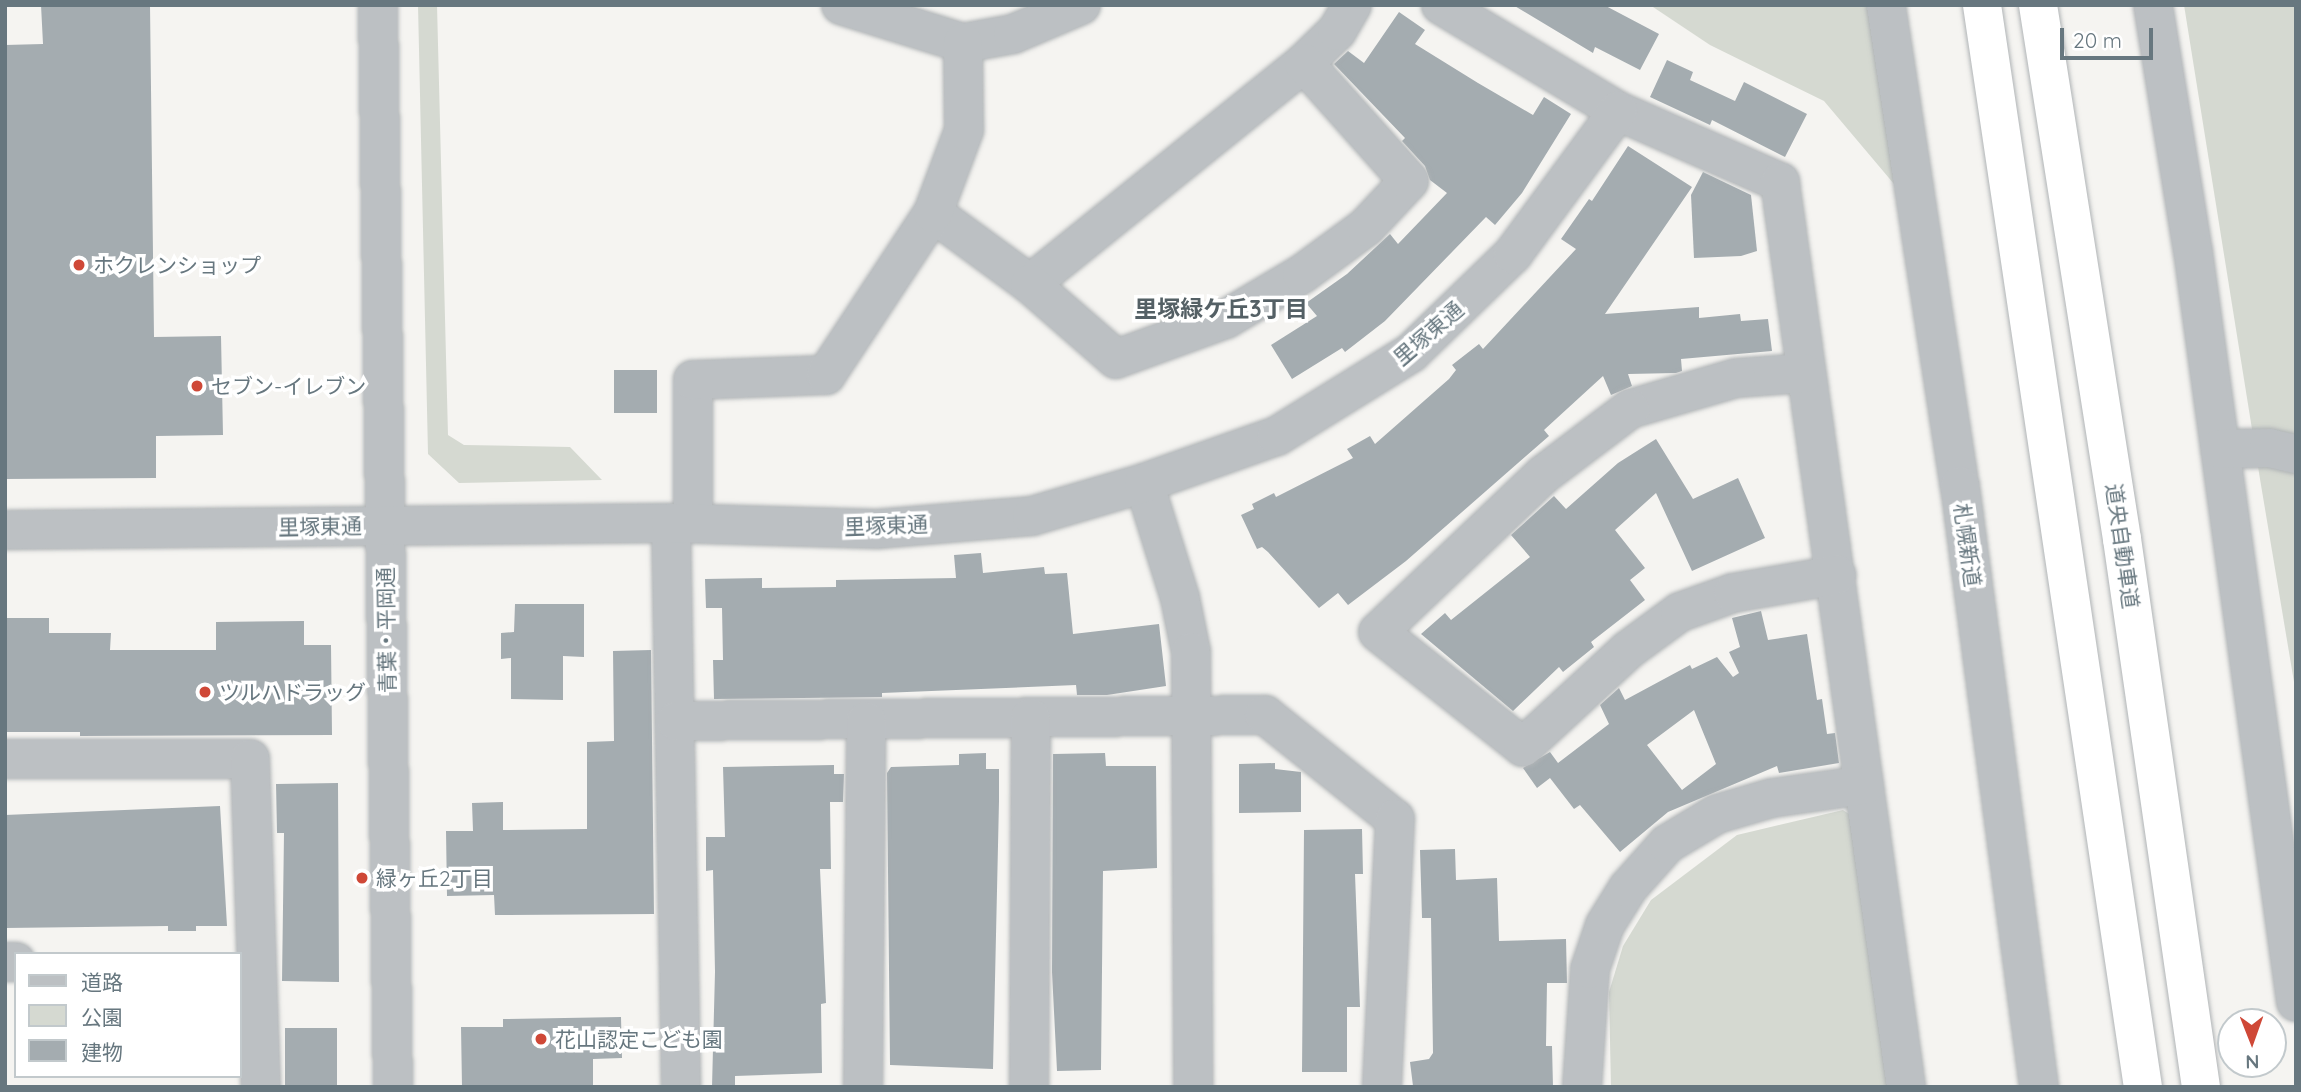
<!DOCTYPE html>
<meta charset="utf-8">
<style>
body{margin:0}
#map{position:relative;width:2301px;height:1092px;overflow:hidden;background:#f5f4f1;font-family:Quicksand,"Noto Sans JP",sans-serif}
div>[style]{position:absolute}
.green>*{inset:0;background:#d5d9d1}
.building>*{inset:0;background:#a4acb0;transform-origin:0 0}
.roads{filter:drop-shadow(0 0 2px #b0b4b6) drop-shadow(0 0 2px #b0b4b6)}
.minor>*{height:38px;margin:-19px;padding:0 19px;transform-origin:19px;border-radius:19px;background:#bcc0c3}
.highway>*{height:38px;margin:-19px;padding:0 19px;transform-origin:19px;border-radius:19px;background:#fff}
.dots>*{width:19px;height:19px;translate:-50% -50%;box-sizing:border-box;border:4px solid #fff;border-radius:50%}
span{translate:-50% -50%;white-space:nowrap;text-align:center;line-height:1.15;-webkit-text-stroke:7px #fff;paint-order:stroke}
.poi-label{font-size:21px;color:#67777f}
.left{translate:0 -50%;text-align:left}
.street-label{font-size:21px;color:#67777f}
.neighbourhood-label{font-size:23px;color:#546065;font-weight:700}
.frame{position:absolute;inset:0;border:7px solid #67777f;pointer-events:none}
.legend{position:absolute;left:14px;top:952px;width:228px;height:126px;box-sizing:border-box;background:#fff;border:2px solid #c2c9cc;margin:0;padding:9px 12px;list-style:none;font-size:21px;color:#67777f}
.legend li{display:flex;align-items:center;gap:14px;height:35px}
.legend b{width:35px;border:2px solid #c2c9cc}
.north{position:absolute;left:2217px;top:1008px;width:70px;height:70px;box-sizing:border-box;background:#fff;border:2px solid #c2c9cc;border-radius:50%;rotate:179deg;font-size:19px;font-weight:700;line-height:28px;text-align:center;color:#67777f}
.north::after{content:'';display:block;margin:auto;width:24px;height:32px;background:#cf4837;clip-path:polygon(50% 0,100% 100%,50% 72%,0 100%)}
.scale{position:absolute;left:2060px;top:28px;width:93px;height:32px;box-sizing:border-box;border:4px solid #67777f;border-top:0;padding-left:9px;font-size:21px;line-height:24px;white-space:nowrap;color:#67777f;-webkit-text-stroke:5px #fff;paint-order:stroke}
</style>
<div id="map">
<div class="green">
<i style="clip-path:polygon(418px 5px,437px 5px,448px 435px,464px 445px,570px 447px,602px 480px,459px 483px,428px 454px)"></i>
<i style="clip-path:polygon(1650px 5px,1878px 5px,1894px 184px,1824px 101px,1710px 45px)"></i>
<i style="clip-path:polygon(2184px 5px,2296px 5px,2296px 694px,2260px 479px)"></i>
<i style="clip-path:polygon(1843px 810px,1855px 818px,1891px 1087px,1611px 1087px,1609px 992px,1623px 946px,1651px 900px,1737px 835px)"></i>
</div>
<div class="building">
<i style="clip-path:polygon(41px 5px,150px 5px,154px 337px,221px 336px,223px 435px,156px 436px,156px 478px,5px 479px,5px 45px,43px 44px)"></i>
<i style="clip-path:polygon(1513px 5px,1604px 5px,1659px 34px,1640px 70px,1595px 47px,1593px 53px)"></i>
<i style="clip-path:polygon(1399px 12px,1425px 30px,1415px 44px,1478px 83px,1533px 115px,1544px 97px,1571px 114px,1522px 193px,1495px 225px,1486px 217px,1385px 321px,1345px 352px,1342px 348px,1292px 379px,1271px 345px,1317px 316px,1306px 303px,1347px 274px,1390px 234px,1398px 244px,1447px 193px,1430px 180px,1425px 166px,1402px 141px,1405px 138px,1334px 64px,1348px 51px,1364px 63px)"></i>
<i style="clip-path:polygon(1667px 60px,1693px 72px,1690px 80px,1735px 101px,1744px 82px,1807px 114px,1785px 157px,1712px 120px,1710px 125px,1650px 97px)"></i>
<i style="clip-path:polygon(1628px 146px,1692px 187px,1605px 314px,1699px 307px,1699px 318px,1740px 314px,1741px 321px,1768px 319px,1772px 351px,1681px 359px,1682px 371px,1676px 373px,1628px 374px,1632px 386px,1611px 395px,1603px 376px,1544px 430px,1549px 436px,1406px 561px,1348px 605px,1338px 593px,1319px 608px,1268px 552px,1262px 547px,1257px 549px,1241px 515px,1254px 509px,1252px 504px,1274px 493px,1276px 497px,1353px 458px,1347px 449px,1370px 436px,1375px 444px,1449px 379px,1456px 370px,1452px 365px,1479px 344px,1483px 349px,1576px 249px,1561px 239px,1589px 199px,1592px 201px)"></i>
<i style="clip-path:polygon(1703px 172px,1751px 195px,1757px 251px,1741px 256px,1694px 258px,1691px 195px)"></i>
<i style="left:657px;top:370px;width:43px;height:43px;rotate:90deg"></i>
<i style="clip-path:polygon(1656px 439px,1693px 499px,1738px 478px,1765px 538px,1692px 571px,1656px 493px,1615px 530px,1645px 568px,1630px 580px,1645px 600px,1591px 642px,1594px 647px,1563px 672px,1559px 667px,1513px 711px,1421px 634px,1445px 613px,1451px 620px,1530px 557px,1511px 535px,1554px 496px,1566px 509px,1618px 463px)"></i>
<i style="clip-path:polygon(981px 553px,983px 573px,1044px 567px,1045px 574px,1067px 573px,1073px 634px,1159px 624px,1166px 686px,1107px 695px,1077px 695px,1076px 685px,882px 693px,882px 697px,714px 699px,713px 660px,723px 660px,722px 608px,706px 608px,705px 579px,762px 578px,762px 588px,836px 587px,836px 580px,956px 578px,954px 555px)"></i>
<i style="clip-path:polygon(515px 604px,584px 604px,584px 657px,563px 656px,563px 700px,511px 699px,511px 658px,501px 659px,501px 633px,514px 632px)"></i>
<i style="clip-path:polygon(evenodd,1761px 611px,1768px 640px,1807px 634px,1817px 700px,1822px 699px,1827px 734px,1835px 733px,1839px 763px,1779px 773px,1777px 766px,1668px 812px,1620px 852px,1580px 805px,1574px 809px,1550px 778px,1537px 788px,1523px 768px,1550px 752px,1558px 763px,1609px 724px,1600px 705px,1619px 688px,1625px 700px,1690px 665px,1692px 669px,1717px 657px,1733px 677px,1739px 673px,1729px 652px,1740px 647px,1732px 618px,1761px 611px,1694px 710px,1716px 764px,1682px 790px,1647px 745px,1694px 710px)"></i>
<i style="clip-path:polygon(5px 618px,49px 618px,49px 633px,111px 633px,110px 650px,216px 650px,216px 622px,304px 621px,304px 645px,331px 645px,332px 735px,80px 736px,80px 732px,5px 732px)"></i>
<i style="clip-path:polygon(651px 650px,654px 914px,495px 915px,494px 895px,447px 896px,446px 831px,473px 831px,472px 803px,503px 802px,503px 830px,587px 829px,587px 742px,614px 741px,613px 651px)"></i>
<i style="clip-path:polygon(986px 753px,986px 769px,999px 769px,999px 801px,993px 1069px,890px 1065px,887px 773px,891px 767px,959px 765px,959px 754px)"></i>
<i style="clip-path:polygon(1105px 753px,1106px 766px,1156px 766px,1157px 868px,1103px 871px,1101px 1070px,1057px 1071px,1052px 972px,1053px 754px)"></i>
<i style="clip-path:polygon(1275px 763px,1275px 769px,1301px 772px,1301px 812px,1239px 813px,1239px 764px)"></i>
<i style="clip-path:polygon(834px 765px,834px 774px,844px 774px,843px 802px,830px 802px,831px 869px,820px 869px,826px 1003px,821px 1004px,822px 1073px,735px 1076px,735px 1087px,712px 1087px,715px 972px,713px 870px,706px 871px,706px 837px,725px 837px,723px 767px)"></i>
<i style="clip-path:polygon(338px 783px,339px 982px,282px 981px,284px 833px,277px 833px,276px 784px)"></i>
<i style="clip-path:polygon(220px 806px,227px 926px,196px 926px,196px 931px,168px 931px,168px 926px,5px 928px,5px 815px)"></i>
<i style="clip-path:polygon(1362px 829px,1363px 874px,1355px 874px,1360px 1007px,1347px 1007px,1347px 1072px,1302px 1072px,1304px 830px)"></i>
<i style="clip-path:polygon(1455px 849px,1456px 880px,1497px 878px,1499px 941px,1566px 939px,1567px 983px,1547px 983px,1546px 1046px,1552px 1046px,1553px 1087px,1413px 1086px,1410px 1062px,1429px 1059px,1433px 1053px,1431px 918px,1422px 918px,1420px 850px)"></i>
<i style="clip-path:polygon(621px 1017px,622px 1058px,593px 1059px,593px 1087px,462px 1087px,461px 1027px,503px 1027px,503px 1019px)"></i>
<i style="left:337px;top:1028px;width:59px;height:52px;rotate:90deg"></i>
</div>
<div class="roads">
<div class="minor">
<i style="left:378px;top:5px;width:1082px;rotate:89.21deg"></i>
<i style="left:841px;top:5px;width:128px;rotate:17.3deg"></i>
<i style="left:963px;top:43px;width:51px;rotate:-10.2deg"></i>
<i style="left:1013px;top:34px;width:74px;rotate:-23.1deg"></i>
<i style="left:1441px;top:5px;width:206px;rotate:30.9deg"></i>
<i style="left:1618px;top:111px;width:177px;rotate:23.7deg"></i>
<i style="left:1780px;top:182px;width:914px;rotate:82.07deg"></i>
<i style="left:1886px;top:5px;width:487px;rotate:81.3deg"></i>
<i style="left:1960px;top:486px;width:606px;rotate:82.51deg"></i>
<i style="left:2153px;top:5px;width:249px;rotate:80.8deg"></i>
<i style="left:2193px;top:251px;width:758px;rotate:82.19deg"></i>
<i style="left:933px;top:213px;width:120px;rotate:36.2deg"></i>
<i style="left:1030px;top:284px;width:352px;rotate:-38.9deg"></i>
<i style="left:1304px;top:63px;width:46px;rotate:-44.1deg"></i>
<i style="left:1337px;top:31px;width:30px;rotate:-60deg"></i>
<i style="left:1030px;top:284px;width:114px;rotate:41.1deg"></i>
<i style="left:1116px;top:359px;width:117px;rotate:-20deg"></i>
<i style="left:1226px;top:319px;width:88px;rotate:-30.6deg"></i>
<i style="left:1302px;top:274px;width:79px;rotate:-36.3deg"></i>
<i style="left:1366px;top:227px;width:63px;rotate:-46.9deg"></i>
<i style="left:1409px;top:181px;width:158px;rotate:-131.7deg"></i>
<i style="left:1804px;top:373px;width:68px;rotate:175.8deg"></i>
<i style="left:1736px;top:378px;width:110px;rotate:163.7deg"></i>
<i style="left:1630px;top:409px;width:108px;rotate:142.9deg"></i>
<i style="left:1544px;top:474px;width:229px;rotate:136.4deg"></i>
<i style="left:1378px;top:632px;width:185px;rotate:38.4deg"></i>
<i style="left:1523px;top:747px;width:143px;rotate:-42.7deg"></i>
<i style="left:1628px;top:650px;width:64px;rotate:-36.2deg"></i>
<i style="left:1680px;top:612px;width:56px;rotate:-19.7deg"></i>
<i style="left:1733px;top:593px;width:105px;rotate:-9.9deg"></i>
<i style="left:2220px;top:449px;width:49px;rotate:-1.2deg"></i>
<i style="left:2269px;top:448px;width:28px;rotate:13deg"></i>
<i style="left:1144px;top:483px;width:121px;rotate:72.6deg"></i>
<i style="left:1180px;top:598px;width:55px;rotate:78.5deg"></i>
<i style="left:1191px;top:652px;width:435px;rotate:89.7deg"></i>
<i style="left:671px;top:523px;width:564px;rotate:88.98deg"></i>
<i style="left:693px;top:523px;width:143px;rotate:-90deg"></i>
<i style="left:693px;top:380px;width:133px;rotate:-2.2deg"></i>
<i style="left:826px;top:375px;width:194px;rotate:-56.6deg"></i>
<i style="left:933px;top:213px;width:89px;rotate:-69.5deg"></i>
<i style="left:964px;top:130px;width:87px;rotate:-90.7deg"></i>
<i style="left:5px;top:530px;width:666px;rotate:-0.6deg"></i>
<i style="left:671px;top:523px;width:206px;rotate:1.7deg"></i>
<i style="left:877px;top:529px;width:156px;rotate:-4.8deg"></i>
<i style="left:1032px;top:516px;width:117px;rotate:-16.4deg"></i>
<i style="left:1144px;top:483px;width:141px;rotate:-19.5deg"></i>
<i style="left:1277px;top:436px;width:158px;rotate:-31.8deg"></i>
<i style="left:1411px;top:353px;width:142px;rotate:-44.1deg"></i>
<i style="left:1513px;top:254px;width:177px;rotate:-53.7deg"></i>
<i style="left:676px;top:721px;width:589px;rotate:-0.58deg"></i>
<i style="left:1265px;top:715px;width:166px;rotate:38.7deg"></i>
<i style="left:1395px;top:819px;width:268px;rotate:92.8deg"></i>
<i style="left:5px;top:759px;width:245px"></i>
<i style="left:250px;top:759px;width:328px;rotate:88.1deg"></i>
<i style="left:5px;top:962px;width:11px"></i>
<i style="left:863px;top:1087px;width:366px;rotate:-89.5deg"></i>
<i style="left:1029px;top:1087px;width:369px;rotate:-89.7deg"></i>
<i style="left:1582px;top:1087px;width:118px;rotate:-86.1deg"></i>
<i style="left:1590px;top:969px;width:46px;rotate:-71.2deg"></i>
<i style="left:1605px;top:925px;width:44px;rotate:-58.1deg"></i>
<i style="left:1628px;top:888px;width:59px;rotate:-48.4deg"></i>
<i style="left:1667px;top:844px;width:58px;rotate:-31deg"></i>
<i style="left:1717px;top:814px;width:57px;rotate:-16.2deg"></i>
<i style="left:1772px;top:798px;width:93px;rotate:-8deg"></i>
</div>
<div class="highway">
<i style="left:1982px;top:5px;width:1094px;rotate:81.54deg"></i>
<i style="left:2038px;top:5px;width:541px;rotate:81.06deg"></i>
<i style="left:2122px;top:539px;width:554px;rotate:81.8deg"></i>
</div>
</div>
<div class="dots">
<i style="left:79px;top:265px;background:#cf4837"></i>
<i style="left:197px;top:386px;background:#cf4837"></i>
<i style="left:205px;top:692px;background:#cf4837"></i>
<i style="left:362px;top:878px;background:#cf4837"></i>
<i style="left:541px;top:1039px;background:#cf4837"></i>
</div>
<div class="poi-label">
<span class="left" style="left:93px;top:265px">ホクレンショップ</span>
<span class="left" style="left:211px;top:386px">セブン-イレブン</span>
<span class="left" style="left:219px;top:692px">ツルハドラッグ</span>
<span class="left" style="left:376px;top:878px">緑ヶ丘2丁目</span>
<span class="left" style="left:555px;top:1039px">花山認定こども園</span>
</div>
<div class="street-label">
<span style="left:1428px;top:333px;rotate:-41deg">里塚東通</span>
<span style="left:886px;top:525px;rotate:-2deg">里塚東通</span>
<span style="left:320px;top:526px;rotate:-1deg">里塚東通</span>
<span style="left:1968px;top:545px;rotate:82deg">札幌新道</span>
<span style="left:2123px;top:546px;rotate:82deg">道央自動車道</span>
<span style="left:386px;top:630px;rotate:-91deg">青葉・平岡通</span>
</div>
<div class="neighbourhood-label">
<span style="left:1221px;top:309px">里塚緑ケ丘3丁目</span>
</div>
<div class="frame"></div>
<ul class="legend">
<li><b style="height:9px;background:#bcc0c3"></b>道路</li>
<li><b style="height:19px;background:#d5d9d1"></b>公園</li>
<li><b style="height:19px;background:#a4acb0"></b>建物</li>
</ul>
<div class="north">N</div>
<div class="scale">20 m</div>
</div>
